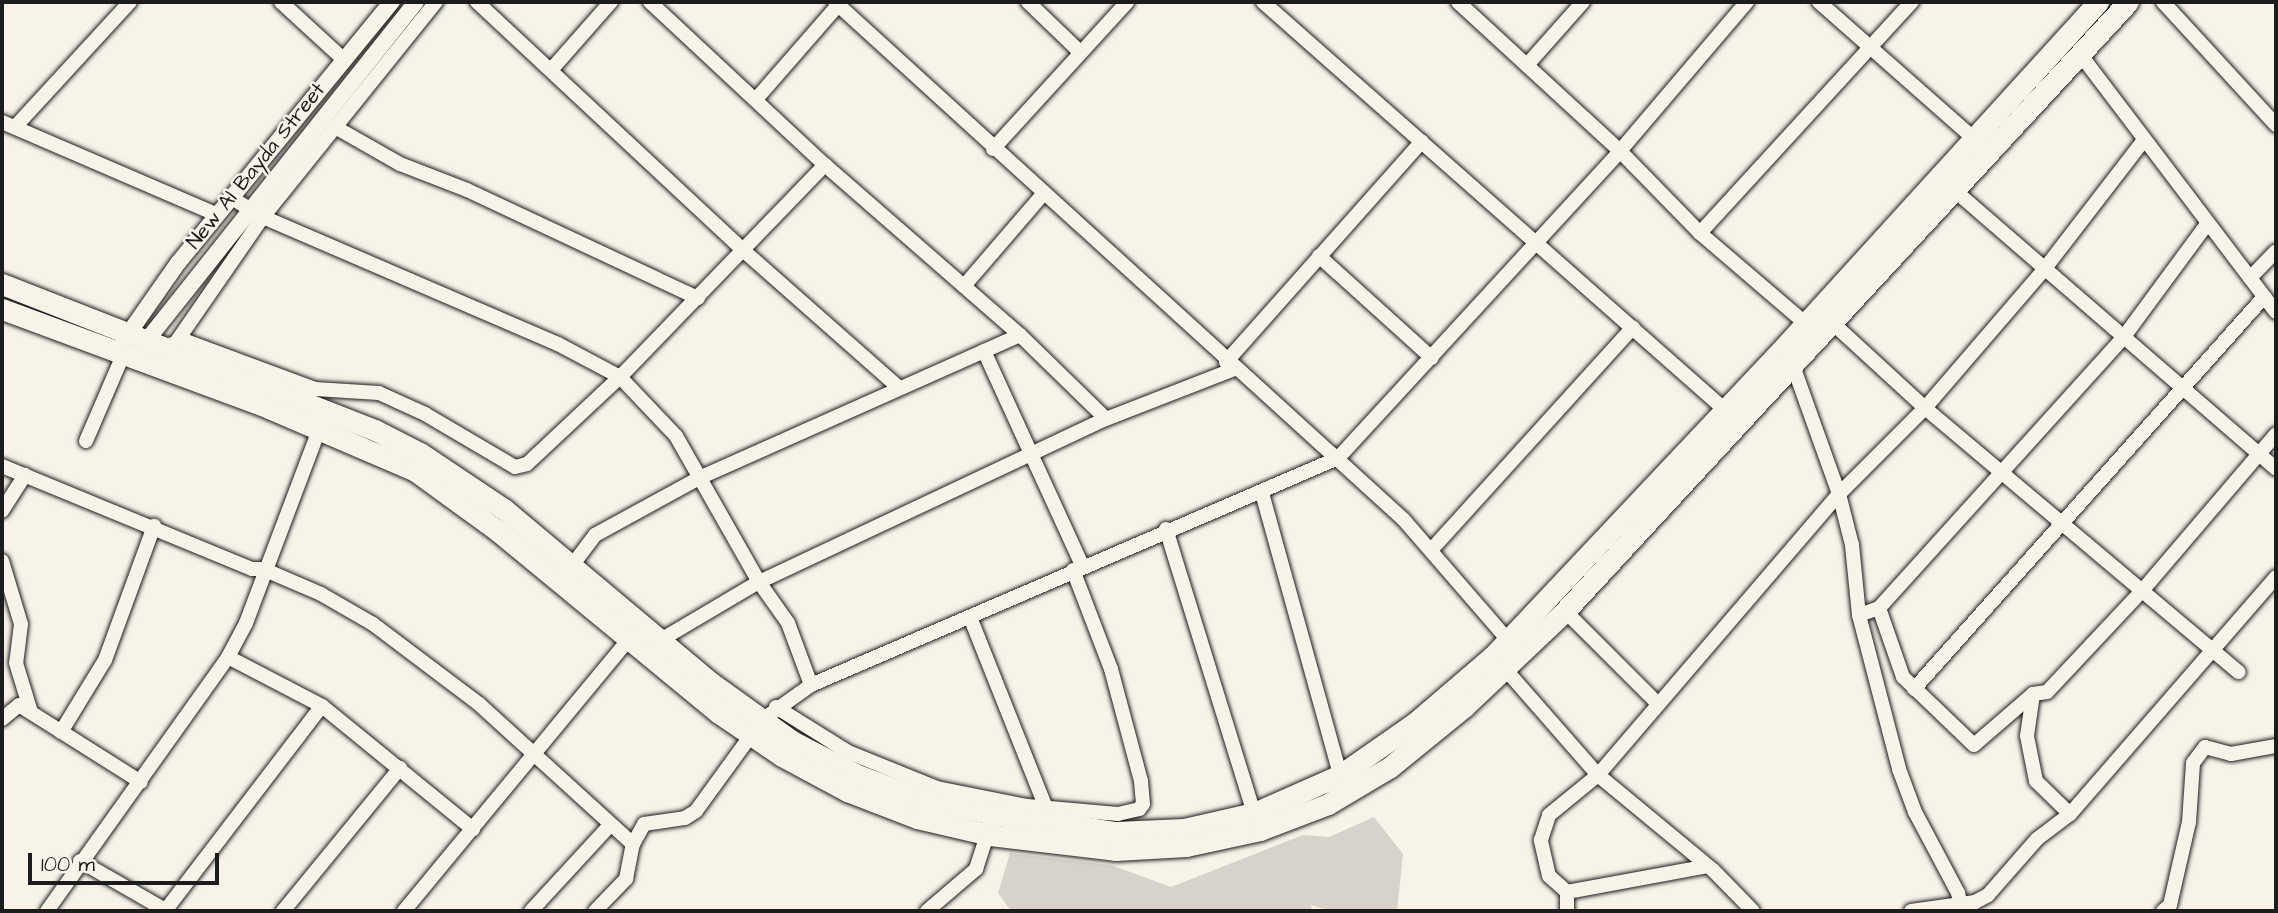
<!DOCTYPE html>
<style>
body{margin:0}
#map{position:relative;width:2278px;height:913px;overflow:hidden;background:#f7f3e8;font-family:"Architects Daughter",sans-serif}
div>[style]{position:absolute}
.green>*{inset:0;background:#d7d3cb}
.roads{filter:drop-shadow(0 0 2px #1c1c1c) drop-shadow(0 0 2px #1c1c1c)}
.minor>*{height:14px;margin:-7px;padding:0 7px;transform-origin:7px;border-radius:7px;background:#f7f3e8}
.tertiary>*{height:16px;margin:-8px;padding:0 8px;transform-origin:8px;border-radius:8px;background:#f7f3e8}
.primary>*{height:21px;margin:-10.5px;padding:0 10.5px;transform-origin:10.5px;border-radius:10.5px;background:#f7f3e8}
span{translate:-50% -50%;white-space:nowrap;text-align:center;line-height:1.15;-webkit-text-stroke:5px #f7f3e8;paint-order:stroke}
.street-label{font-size:21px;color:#1c1c1c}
.frame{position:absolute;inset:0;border:4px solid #1c1c1c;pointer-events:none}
.scale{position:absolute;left:28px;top:853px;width:191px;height:32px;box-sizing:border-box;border:4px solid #1c1c1c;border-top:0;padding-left:9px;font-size:21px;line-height:24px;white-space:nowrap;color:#1c1c1c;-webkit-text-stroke:5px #f7f3e8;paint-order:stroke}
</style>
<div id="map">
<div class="green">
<i style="clip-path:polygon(1374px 817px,1403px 854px,1397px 911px,1332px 911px,1311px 905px,1312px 911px,1011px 911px,998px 893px,1010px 853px,1111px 865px,1171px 887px,1303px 835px,1329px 837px)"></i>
</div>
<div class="roads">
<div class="minor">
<i style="left:281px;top:2px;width:86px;rotate:42.6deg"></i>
<i style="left:477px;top:2px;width:365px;rotate:43deg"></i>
<i style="left:744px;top:251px;width:204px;rotate:41.4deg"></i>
<i style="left:650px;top:2px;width:239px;rotate:43deg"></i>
<i style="left:825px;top:165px;width:259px;rotate:41.1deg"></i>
<i style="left:1020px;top:335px;width:120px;rotate:44.3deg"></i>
<i style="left:835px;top:2px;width:769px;rotate:42.31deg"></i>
<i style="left:1404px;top:520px;width:159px;rotate:49.1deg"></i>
<i style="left:1028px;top:2px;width:72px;rotate:43.9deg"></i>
<i style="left:1263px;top:2px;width:615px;rotate:41.44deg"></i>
<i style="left:1458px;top:2px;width:220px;rotate:42.6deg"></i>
<i style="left:1620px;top:151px;width:115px;rotate:45.7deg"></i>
<i style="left:1700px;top:233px;width:138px;rotate:40.6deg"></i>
<i style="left:1819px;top:2px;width:215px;rotate:41.4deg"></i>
<i style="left:2163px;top:2px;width:167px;rotate:47.4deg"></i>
<i style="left:2080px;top:54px;width:324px;rotate:52.8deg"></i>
<i style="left:1527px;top:65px;width:84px;rotate:-48.4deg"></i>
<i style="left:551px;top:70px;width:91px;rotate:-48.6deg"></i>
<i style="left:757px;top:98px;width:123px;rotate:-48.9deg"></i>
<i style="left:2px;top:122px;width:235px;rotate:23.3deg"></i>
<i style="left:15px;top:127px;width:170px;rotate:-47.4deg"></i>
<i style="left:335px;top:127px;width:75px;rotate:29.6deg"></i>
<i style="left:400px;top:164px;width:72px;rotate:21.2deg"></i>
<i style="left:467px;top:190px;width:255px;rotate:25.1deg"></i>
<i style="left:993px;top:149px;width:199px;rotate:-47.6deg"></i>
<i style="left:1953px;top:189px;width:427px;rotate:40.9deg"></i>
<i style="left:232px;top:198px;width:36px;rotate:32deg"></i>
<i style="left:263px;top:217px;width:321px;rotate:23.3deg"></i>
<i style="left:558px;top:344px;width:70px;rotate:28deg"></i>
<i style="left:620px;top:377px;width:81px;rotate:46.5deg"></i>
<i style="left:676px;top:436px;width:168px;rotate:60.4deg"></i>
<i style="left:759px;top:582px;width:50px;rotate:54.7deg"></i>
<i style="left:788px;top:623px;width:66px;rotate:69.6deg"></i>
<i style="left:1700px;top:233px;width:314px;rotate:-47.5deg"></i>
<i style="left:1319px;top:256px;width:152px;rotate:42.1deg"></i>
<i style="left:2250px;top:278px;width:37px;rotate:-46deg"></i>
<i style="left:964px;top:286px;width:121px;rotate:-49.3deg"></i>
<i style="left:1826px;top:317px;width:134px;rotate:42.6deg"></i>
<i style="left:1925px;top:408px;width:410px;rotate:40.1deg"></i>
<i style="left:177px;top:341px;width:151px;rotate:-55.3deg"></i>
<i style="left:263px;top:217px;width:276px;rotate:-51.2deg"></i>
<i style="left:160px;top:347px;width:27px;rotate:-13deg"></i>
<i style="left:186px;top:341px;width:138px;rotate:20.4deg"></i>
<i style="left:315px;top:389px;width:64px;rotate:3.6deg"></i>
<i style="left:379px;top:393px;width:51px;rotate:24.5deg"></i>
<i style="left:425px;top:414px;width:104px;rotate:30.5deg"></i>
<i style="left:515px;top:467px;width:12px;rotate:-14deg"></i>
<i style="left:527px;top:464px;width:127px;rotate:-43.1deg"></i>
<i style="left:620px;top:377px;width:295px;rotate:-46deg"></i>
<i style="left:984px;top:351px;width:238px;rotate:65.4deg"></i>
<i style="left:1791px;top:360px;width:142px;rotate:70.3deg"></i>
<i style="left:1839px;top:494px;width:53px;rotate:75.7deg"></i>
<i style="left:1852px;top:545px;width:70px;rotate:84.3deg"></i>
<i style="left:1859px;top:615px;width:159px;rotate:75.4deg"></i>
<i style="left:1899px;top:769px;width:46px;rotate:69.6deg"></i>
<i style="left:1915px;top:812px;width:92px;rotate:62deg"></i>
<i style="left:1958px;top:893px;width:18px;rotate:77deg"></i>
<i style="left:1226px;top:362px;width:295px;rotate:-48.4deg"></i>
<i style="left:86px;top:441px;width:94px;rotate:-66.7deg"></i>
<i style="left:2px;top:466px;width:270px;rotate:22.4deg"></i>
<i style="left:252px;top:569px;width:11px"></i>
<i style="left:263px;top:569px;width:63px;rotate:23.3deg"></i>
<i style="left:321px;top:594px;width:60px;rotate:30deg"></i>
<i style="left:373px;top:624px;width:133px;rotate:37deg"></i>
<i style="left:479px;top:704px;width:208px;rotate:42.3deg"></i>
<i style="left:1262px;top:493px;width:293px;rotate:74.5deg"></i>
<i style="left:2px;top:511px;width:43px;rotate:-57.4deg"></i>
<i style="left:1166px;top:529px;width:304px;rotate:72.8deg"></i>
<i style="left:1432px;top:549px;width:299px;rotate:-47.8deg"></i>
<i style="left:2px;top:561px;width:66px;rotate:73.2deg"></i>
<i style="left:21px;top:624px;width:39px;rotate:97deg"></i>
<i style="left:16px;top:663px;width:51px;rotate:73deg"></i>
<i style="left:571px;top:567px;width:40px;rotate:-53deg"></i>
<i style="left:595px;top:535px;width:119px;rotate:-28.7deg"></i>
<i style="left:699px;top:478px;width:351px;rotate:-24deg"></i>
<i style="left:1879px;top:608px;width:73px;rotate:70.8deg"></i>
<i style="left:1903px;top:677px;width:98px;rotate:43.8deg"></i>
<i style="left:1974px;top:745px;width:78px;rotate:-40.8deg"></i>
<i style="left:2033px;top:694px;width:14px;rotate:-8deg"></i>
<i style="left:2047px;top:692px;width:139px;rotate:-46.8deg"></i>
<i style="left:2142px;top:591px;width:206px;rotate:-49.5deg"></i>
<i style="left:1565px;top:611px;width:130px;rotate:45deg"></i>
<i style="left:1859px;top:615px;width:21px;rotate:-19deg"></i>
<i style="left:1879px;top:608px;width:364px;rotate:-47.9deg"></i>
<i style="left:2123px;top:338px;width:142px;rotate:-53.6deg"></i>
<i style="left:970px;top:617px;width:206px;rotate:68.3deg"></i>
<i style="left:654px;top:644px;width:122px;rotate:-30.6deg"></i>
<i style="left:759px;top:582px;width:383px;rotate:-25.2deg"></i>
<i style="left:1106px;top:419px;width:137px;rotate:-21.3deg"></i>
<i style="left:228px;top:657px;width:106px;rotate:27.5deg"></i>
<i style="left:322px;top:706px;width:195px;rotate:39.2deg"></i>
<i style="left:1499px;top:662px;width:150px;rotate:48.8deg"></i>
<i style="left:1598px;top:775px;width:149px;rotate:39.6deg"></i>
<i style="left:1713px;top:870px;width:57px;rotate:45.7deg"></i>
<i style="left:1914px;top:689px;width:526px;rotate:-48.24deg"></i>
<i style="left:2033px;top:694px;width:42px;rotate:98.1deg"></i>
<i style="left:2027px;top:736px;width:46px;rotate:78.7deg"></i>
<i style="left:2036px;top:781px;width:47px;rotate:44.1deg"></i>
<i style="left:776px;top:707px;width:85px;rotate:32deg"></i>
<i style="left:848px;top:752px;width:96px;rotate:22deg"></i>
<i style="left:937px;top:788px;width:92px;rotate:11.3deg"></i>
<i style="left:1027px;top:806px;width:91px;rotate:5deg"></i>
<i style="left:1118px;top:814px;width:22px;rotate:-13deg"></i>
<i style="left:1139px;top:809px;width:6px;rotate:-51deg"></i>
<i style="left:1143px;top:804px;width:23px;rotate:-95deg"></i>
<i style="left:1141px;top:781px;width:116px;rotate:-105deg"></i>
<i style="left:1111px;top:669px;width:106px;rotate:-111deg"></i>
<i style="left:2px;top:719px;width:22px;rotate:-39deg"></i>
<i style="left:19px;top:705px;width:144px;rotate:32.3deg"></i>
<i style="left:61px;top:732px;width:84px;rotate:-58.6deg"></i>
<i style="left:105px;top:660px;width:143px;rotate:-69.9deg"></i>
<i style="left:80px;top:861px;width:100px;rotate:29.9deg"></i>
<i style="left:1567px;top:892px;width:24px;rotate:-138deg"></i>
<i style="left:1549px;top:876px;width:37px;rotate:-103deg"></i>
<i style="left:1541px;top:840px;width:26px;rotate:-72deg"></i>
<i style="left:1549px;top:815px;width:63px;rotate:-39.2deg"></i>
<i style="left:1598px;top:775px;width:370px;rotate:-49.4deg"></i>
<i style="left:1839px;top:494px;width:122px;rotate:-45deg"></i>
<i style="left:1925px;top:408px;width:181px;rotate:-49.3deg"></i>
<i style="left:2043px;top:271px;width:165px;rotate:-52.4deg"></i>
<i style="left:47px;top:911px;width:312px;rotate:-54.5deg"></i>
<i style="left:228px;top:657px;width:38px;rotate:-62deg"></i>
<i style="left:246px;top:623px;width:215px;rotate:-69.3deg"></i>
<i style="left:165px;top:911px;width:258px;rotate:-52.6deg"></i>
<i style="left:283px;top:911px;width:185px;rotate:-50.7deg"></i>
<i style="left:404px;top:911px;width:361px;rotate:-50.4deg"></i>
<i style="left:531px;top:911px;width:118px;rotate:-47.4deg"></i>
<i style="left:595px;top:911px;width:45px;rotate:-45.9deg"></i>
<i style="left:626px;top:879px;width:36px;rotate:-79deg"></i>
<i style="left:633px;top:844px;width:23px;rotate:-61deg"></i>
<i style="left:644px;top:824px;width:41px;rotate:-8.3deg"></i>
<i style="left:685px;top:818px;width:13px;rotate:-32deg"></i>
<i style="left:696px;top:811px;width:112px;rotate:-54deg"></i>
<i style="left:762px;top:720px;width:60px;rotate:-35.5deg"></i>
<i style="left:811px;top:685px;width:574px;rotate:-23.3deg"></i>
<i style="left:1338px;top:458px;width:417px;rotate:-47.4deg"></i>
<i style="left:1620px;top:151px;width:196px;rotate:-49.6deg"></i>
<i style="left:927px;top:911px;width:65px;rotate:-40.6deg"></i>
<i style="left:976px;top:869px;width:45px;rotate:-72deg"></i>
<i style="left:1567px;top:911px;width:19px;rotate:-90deg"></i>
<i style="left:1567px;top:892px;width:143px;rotate:-10.4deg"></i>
<i style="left:1911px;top:911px;width:65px;rotate:-8deg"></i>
<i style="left:1975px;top:902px;width:15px;rotate:-28deg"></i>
<i style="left:1988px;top:895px;width:74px;rotate:-48.8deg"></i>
<i style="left:2037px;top:839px;width:41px;rotate:-37.1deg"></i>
<i style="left:2070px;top:814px;width:314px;rotate:-49deg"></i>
<i style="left:2163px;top:911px;width:9px;rotate:-41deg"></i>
<i style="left:2170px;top:905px;width:85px;rotate:-77.1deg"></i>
<i style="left:2189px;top:822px;width:59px;rotate:-86.1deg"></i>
<i style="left:2193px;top:763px;width:20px;rotate:-53deg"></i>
<i style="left:2205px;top:747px;width:27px;rotate:15deg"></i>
<i style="left:2231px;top:754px;width:46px;rotate:-10.1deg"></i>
</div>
<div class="tertiary">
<i style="left:124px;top:340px;width:94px;rotate:-55deg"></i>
<i style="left:178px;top:263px;width:338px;rotate:-50.7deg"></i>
<i style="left:140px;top:349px;width:443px;rotate:-51.5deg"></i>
</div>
<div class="primary">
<i style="left:2px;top:284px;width:401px;rotate:21.4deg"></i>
<i style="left:375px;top:430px;width:51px;rotate:27.1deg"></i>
<i style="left:420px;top:453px;width:102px;rotate:33.8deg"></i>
<i style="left:505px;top:510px;width:268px;rotate:40deg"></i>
<i style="left:710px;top:682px;width:101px;rotate:35.7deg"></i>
<i style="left:792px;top:741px;width:71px;rotate:27.6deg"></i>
<i style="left:855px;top:774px;width:72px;rotate:20.5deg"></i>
<i style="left:922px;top:799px;width:72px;rotate:12.1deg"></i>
<i style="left:992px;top:814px;width:125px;rotate:8.3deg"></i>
<i style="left:1116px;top:832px;width:68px;rotate:-2.5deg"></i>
<i style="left:1184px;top:829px;width:72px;rotate:-12.9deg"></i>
<i style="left:1254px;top:813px;width:94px;rotate:-23.8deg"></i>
<i style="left:1340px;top:775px;width:93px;rotate:-34.9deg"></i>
<i style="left:1416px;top:722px;width:101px;rotate:-40.6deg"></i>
<i style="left:1493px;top:656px;width:427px;rotate:-46.7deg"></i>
<i style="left:1786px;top:345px;width:464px;rotate:-47.7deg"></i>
<i style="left:2px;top:309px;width:285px;rotate:20.3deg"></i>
<i style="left:269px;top:408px;width:158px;rotate:23.2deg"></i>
<i style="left:414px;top:470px;width:104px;rotate:36deg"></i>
<i style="left:498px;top:531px;width:286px;rotate:39.5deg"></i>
<i style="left:719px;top:713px;width:76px;rotate:34.3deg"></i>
<i style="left:782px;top:756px;width:74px;rotate:28.3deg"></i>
<i style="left:847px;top:791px;width:75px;rotate:21.1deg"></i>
<i style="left:917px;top:818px;width:75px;rotate:13.1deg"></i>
<i style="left:990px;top:835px;width:126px;rotate:6.8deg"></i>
<i style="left:1115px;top:850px;width:71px;rotate:-3.2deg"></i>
<i style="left:1186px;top:846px;width:76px;rotate:-12.2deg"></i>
<i style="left:1260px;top:830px;width:73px;rotate:-20.9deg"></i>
<i style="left:1328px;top:804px;width:72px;rotate:-30.8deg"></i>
<i style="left:1390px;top:767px;width:97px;rotate:-39.1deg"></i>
<i style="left:1465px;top:706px;width:138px;rotate:-43.5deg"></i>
<i style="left:1565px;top:611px;width:829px;rotate:-47.25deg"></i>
</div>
</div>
<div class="street-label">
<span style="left:256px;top:166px;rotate:-51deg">New Al Bayda Street</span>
</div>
<div class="frame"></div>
<div class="scale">100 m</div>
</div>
